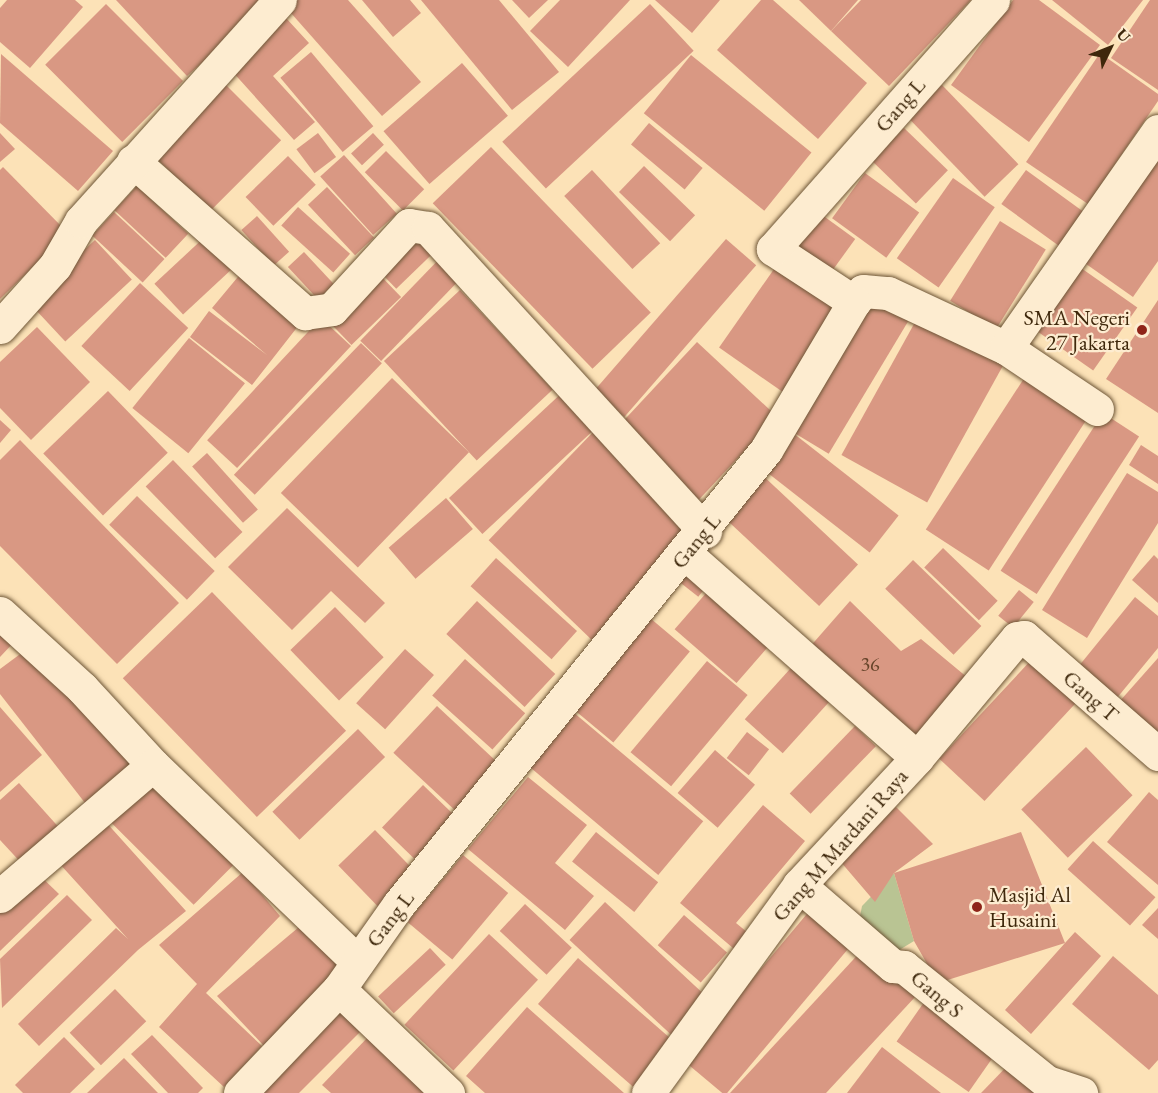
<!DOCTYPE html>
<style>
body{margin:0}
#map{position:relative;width:1158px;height:1093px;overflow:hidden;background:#fce2b7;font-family:"EB Garamond",serif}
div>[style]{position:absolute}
.green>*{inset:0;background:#b9c493}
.building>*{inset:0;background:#d99883;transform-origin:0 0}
.roads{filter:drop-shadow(0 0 2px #6e5637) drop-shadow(0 0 2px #6e5637)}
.minor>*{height:33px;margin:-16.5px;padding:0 16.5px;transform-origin:16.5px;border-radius:16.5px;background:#fdecd0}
.dots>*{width:16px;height:16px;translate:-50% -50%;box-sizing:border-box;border:3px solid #fdecd0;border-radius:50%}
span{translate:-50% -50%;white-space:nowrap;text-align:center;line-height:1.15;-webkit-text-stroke:4.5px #fdecd0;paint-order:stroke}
.number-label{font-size:20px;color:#66442a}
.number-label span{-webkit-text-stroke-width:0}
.street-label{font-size:22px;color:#3f280c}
.poi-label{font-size:22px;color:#3f280c}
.right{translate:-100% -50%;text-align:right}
.left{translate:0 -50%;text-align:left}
.north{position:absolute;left:1080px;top:18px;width:60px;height:60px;-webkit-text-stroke:4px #fdecd0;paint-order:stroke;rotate:47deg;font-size:16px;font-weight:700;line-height:24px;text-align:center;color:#3f280c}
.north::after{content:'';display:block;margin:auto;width:21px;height:27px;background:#3f280c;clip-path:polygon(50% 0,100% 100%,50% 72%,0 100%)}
</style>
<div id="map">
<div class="green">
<i style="clip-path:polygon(894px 873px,914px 941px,896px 952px,858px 927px,862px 906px)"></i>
</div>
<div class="building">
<i style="clip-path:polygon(7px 0,75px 0,83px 7px,30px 68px,0 42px,0 8px)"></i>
<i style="clip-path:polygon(116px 0,267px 0,270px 3px,187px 76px)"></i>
<i style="clip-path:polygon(287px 0,348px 0,421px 82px,382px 116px,283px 4px)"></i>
<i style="clip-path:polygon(362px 0,410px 0,421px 13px,393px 37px)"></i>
<i style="clip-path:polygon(421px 0,499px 0,559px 72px,512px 110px)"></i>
<i style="clip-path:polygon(512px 0,548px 0,529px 18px)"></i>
<i style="clip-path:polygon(560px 0,630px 0,568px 67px,530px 31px)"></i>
<i style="clip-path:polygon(655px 0,720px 0,692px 33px)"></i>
<i style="clip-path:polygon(761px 0,773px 0,867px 83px,818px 139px,717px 50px)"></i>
<i style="clip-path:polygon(799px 0,858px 0,831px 31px)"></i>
<i style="clip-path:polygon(861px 0,971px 0,889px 86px,831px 31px)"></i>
<i style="clip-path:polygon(1013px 0,1039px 0,1100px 45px,1029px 142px,951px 85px)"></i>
<i style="clip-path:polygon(1052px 0,1143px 0,1108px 45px)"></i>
<i style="clip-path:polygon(1150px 0,1158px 0,1158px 90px,1111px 58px)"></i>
<i style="left:106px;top:4px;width:109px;height:86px;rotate:45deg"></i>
<i style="left:650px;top:4px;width:64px;height:202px;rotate:47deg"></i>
<i style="clip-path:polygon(286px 18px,309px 43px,273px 76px,315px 122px,294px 140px,230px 69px)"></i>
<i style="left:311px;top:52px;width:97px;height:40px;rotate:50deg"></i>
<i style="clip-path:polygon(1100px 53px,1158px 94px,1158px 101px,1088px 204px,1026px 162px)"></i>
<i style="clip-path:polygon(1px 54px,113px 151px,78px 191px,0 123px)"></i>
<i style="left:691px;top:55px;width:155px;height:75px;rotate:39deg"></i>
<i style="left:462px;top:63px;width:70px;height:104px;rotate:49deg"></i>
<i style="left:226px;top:85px;width:78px;height:101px;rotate:45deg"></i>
<i style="left:942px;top:85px;width:110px;height:47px;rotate:46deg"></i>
<i style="left:649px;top:123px;width:70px;height:28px;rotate:40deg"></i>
<i style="left:904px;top:128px;width:61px;height:46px;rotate:44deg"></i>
<i style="clip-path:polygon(0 133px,15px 149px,0 162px)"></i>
<i style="left:318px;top:133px;width:30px;height:27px;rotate:53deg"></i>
<i style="left:373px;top:133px;width:16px;height:30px;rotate:47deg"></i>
<i style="clip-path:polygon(1158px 142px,1158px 261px,1133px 297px,1079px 259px)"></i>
<i style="left:491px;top:147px;width:230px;height:81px;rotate:46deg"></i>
<i style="left:386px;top:151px;width:54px;height:30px;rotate:45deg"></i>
<i style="left:344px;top:155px;width:79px;height:32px;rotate:48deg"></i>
<i style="left:288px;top:156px;width:40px;height:59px;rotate:46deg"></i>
<i style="left:644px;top:166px;width:71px;height:36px;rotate:44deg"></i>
<i style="clip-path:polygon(3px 167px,68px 233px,0 299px,0 170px)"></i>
<i style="left:592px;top:170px;width:100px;height:38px;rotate:47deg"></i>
<i style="left:1026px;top:170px;width:77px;height:42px;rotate:36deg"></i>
<i style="left:865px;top:173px;width:67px;height:56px;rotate:36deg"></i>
<i style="left:953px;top:178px;width:51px;height:98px;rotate:35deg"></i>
<i style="left:137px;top:186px;width:70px;height:33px;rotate:43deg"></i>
<i style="left:327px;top:187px;width:69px;height:26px;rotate:47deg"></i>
<i style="left:298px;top:207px;width:70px;height:25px;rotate:42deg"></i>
<i style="left:114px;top:212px;width:69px;height:32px;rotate:43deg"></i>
<i style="left:818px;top:212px;width:46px;height:50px;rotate:36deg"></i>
<i style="left:257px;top:216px;width:48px;height:21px;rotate:48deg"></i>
<i style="left:1000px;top:221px;width:54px;height:94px;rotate:32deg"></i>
<i style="left:410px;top:231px;width:32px;height:50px;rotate:46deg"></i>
<i style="left:210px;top:232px;width:42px;height:76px;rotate:47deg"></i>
<i style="left:726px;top:239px;width:40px;height:201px;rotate:41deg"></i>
<i style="left:95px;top:240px;width:54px;height:91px;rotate:47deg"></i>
<i style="left:304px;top:252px;width:44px;height:22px;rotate:47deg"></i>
<i style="left:445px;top:253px;width:29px;height:122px;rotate:44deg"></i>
<i style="left:781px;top:259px;width:80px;height:108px;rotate:35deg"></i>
<i style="left:1071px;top:261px;width:81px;height:77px;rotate:35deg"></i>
<i style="clip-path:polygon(247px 266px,306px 316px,252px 385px,190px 337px,209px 311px,267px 355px,212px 308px)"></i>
<i style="left:374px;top:269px;width:39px;height:69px;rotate:46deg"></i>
<i style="left:140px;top:283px;width:66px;height:86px;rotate:43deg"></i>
<i style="left:460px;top:290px;width:136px;height:104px;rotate:47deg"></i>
<i style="left:878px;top:292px;width:41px;height:164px;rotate:31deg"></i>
<i style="clip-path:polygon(1158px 300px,1158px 413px,1106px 379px)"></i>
<i style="left:919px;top:315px;width:98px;height:160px;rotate:29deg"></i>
<i style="left:321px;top:318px;width:41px;height:167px;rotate:43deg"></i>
<i style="clip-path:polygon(37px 327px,90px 382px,31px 440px,0 408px,0 362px)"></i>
<i style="left:189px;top:338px;width:72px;height:90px;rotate:39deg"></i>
<i style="left:697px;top:342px;width:109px;height:119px;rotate:43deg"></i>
<i style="left:361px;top:343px;width:29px;height:183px;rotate:44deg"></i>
<i style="left:1032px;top:366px;width:75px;height:195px;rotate:33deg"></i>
<i style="left:392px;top:378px;width:107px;height:160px;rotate:44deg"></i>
<i style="left:566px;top:389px;width:49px;height:160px;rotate:47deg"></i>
<i style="left:108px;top:391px;width:86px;height:90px;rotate:46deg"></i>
<i style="left:1103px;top:413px;width:43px;height:188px;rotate:33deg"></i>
<i style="clip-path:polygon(0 420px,11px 430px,0 443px)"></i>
<i style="left:597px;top:428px;width:146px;height:156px;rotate:44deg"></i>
<i style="left:793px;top:433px;width:134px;height:47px;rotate:38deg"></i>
<i style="clip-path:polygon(20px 440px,179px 603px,117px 664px,0 546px,0 460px)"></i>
<i style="clip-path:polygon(1141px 445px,1158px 456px,1158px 484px,1129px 465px)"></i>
<i style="left:207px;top:453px;width:76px;height:20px;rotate:48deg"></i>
<i style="left:173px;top:460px;width:100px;height:38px;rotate:46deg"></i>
<i style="left:760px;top:473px;width:134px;height:57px;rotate:43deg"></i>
<i style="clip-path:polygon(1127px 473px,1158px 492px,1158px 523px,1087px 638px,1042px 610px)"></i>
<i style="left:137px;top:496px;width:108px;height:40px;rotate:44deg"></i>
<i style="left:446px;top:498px;width:41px;height:76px;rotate:49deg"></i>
<i style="clip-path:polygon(287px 508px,385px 603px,365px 623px,331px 591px,292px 630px,228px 567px)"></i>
<i style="left:943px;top:548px;width:76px;height:27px;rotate:44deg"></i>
<i style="clip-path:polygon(1154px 555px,1158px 559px,1158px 603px,1132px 580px)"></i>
<i style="left:496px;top:558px;width:109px;height:38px;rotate:42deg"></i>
<i style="left:913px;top:560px;width:95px;height:40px;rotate:44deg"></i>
<i style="left:690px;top:570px;width:23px;height:16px;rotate:38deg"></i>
<i style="left:714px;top:584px;width:82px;height:60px;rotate:41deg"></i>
<i style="left:1019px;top:590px;width:19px;height:33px;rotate:39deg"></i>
<i style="left:212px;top:592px;width:193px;height:124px;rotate:46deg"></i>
<i style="clip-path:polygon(1135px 597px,1158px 616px,1158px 648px,1112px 704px,1074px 672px)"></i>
<i style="left:477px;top:601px;width:107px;height:45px;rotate:43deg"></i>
<i style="clip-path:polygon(850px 601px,901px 651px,921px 639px,968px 678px,916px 743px,808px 649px)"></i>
<i style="left:335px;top:607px;width:70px;height:62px;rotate:46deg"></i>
<i style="left:650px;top:618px;width:52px;height:119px;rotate:40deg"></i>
<i style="clip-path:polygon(0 627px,16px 640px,0 657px)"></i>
<i style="clip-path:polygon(27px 649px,139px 770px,89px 808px,0 694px,0 669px)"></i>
<i style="left:405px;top:649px;width:39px;height:73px;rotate:42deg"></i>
<i style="left:1034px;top:657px;width:62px;height:139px;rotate:43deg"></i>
<i style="clip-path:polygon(1158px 658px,1158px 745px,1119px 702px)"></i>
<i style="left:465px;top:659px;width:81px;height:49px;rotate:42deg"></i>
<i style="left:799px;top:659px;width:51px;height:81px;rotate:42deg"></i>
<i style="left:707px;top:661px;width:53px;height:119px;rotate:40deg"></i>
<i style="left:437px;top:706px;width:85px;height:64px;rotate:43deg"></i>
<i style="clip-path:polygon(0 707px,42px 755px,0 792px)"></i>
<i style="left:573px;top:712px;width:170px;height:70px;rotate:40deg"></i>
<i style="left:855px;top:726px;width:29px;height:94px;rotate:44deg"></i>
<i style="left:358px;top:729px;width:39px;height:119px;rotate:46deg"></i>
<i style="left:747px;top:732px;width:28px;height:33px;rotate:38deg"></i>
<i style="left:1086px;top:747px;width:67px;height:90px;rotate:46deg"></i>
<i style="left:715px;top:750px;width:53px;height:57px;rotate:41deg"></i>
<i style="clip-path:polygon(528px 777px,587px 825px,555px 863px,594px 896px,565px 930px,468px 849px)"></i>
<i style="left:154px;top:779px;width:117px;height:61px;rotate:45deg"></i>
<i style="clip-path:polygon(19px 783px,63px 832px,25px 867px,0 840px,0 800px)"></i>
<i style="left:423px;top:785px;width:45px;height:59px;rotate:44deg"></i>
<i style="clip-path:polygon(1149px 792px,1158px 800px,1158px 885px,1107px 842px)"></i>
<i style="clip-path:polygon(763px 805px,805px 841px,736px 923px,753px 937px,740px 954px,680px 903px)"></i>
<i style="clip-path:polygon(896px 807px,933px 844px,894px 873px,1021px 832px,1065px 943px,1075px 932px,1101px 956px,1031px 1034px,1005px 1010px,1065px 943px,938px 983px,914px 941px,894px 873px,875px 902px,840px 861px)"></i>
<i style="clip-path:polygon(104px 820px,186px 911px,138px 950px,39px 1046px,18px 1024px,116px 928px,128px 939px,58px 862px)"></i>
<i style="left:375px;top:830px;width:57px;height:51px;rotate:46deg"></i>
<i style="left:596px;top:832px;width:80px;height:38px;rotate:39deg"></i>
<i style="left:1093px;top:841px;width:84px;height:38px;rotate:42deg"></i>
<i style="left:463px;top:855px;width:59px;height:87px;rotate:40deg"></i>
<i style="clip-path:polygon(34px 870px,59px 894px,0 951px,0 900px)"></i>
<i style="clip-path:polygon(243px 872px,280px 916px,206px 993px,262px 1046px,224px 1087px,159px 1027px,197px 984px,159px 945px)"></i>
<i style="clip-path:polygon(67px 895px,92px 920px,2px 1008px,0 959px)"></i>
<i style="left:605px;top:902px;width:143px;height:52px;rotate:43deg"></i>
<i style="left:525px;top:904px;width:64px;height:37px;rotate:43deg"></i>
<i style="clip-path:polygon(1158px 908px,1158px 939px,1142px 925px)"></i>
<i style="left:811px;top:909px;width:54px;height:198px;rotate:40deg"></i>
<i style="left:684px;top:915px;width:57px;height:40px;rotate:41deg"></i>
<i style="clip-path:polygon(299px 927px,344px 962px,264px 1046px,217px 996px)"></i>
<i style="left:489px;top:934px;width:67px;height:124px;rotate:43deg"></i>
<i style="left:430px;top:948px;width:23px;height:71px;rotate:47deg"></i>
<i style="clip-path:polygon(864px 948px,916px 996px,865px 1051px,826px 1093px,730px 1093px)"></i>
<i style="clip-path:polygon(1113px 956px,1158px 995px,1158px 1060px,1149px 1070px,1072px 1004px)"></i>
<i style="left:578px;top:958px;width:131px;height:61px;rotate:41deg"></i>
<i style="left:115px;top:989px;width:45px;height:63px;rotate:46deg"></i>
<i style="left:927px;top:998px;width:88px;height:53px;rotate:35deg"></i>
<i style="clip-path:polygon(336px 1002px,363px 1029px,299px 1093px,259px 1093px)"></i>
<i style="clip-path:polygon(527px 1007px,590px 1063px,624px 1093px,485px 1093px,466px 1076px)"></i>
<i style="clip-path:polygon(152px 1035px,203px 1088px,198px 1093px,168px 1093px,131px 1054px)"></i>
<i style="clip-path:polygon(369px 1036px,427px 1093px,331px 1093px,322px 1085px)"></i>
<i style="clip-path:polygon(64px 1037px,95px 1069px,70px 1093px,23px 1093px,15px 1085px)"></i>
<i style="clip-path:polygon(882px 1047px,941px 1093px,847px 1093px)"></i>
<i style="clip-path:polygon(124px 1058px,158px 1093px,87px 1093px)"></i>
<i style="clip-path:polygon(1012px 1061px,1040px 1087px,1034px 1093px,981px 1093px)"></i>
</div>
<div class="roads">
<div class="minor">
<i style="left:133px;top:161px;width:230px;rotate:41.5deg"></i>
<i style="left:305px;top:313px;width:27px;rotate:-8deg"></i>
<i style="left:332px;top:309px;width:114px;rotate:-47.5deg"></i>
<i style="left:409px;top:225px;width:19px;rotate:9deg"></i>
<i style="left:428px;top:228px;width:411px;rotate:47.6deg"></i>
<i style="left:854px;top:302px;width:14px;rotate:-51deg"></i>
<i style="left:863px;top:291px;width:25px;rotate:5deg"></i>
<i style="left:888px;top:293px;width:130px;rotate:25deg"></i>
<i style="left:0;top:327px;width:82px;rotate:-48deg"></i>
<i style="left:55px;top:266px;width:52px;rotate:-60deg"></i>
<i style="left:81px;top:221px;width:297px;rotate:-48deg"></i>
<i style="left:1097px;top:409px;width:110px;rotate:-146.2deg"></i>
<i style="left:1006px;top:348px;width:265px;rotate:-55deg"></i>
<i style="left:686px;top:554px;width:308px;rotate:41.4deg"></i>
<i style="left:0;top:613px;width:111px;rotate:42.4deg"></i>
<i style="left:82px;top:688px;width:105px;rotate:47.3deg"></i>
<i style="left:153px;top:765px;width:284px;rotate:43.9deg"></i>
<i style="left:799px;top:885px;width:124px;rotate:40.8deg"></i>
<i style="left:893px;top:966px;width:11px;rotate:5deg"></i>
<i style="left:904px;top:967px;width:184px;rotate:38.8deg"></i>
<i style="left:1047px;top:1082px;width:36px;rotate:18deg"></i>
<i style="left:0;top:896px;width:201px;rotate:-40.6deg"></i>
<i style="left:339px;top:989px;width:151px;rotate:43.7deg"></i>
<i style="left:240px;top:1093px;width:144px;rotate:-46.4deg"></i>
<i style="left:339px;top:989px;width:104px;rotate:-54.8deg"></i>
<i style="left:399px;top:904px;width:584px;rotate:-51.05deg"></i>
<i style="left:766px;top:450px;width:172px;rotate:-59.3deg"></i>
<i style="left:854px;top:302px;width:97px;rotate:-146.8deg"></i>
<i style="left:773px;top:249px;width:332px;rotate:-48.5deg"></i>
<i style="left:648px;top:1093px;width:257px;rotate:-54deg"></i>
<i style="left:799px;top:885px;width:173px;rotate:-47.1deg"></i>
<i style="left:917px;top:758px;width:156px;rotate:-50.2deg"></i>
<i style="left:1017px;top:638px;width:7px;rotate:-8deg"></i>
<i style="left:1024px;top:637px;width:178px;rotate:41.1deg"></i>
</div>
</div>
<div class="dots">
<i style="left:1142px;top:330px;background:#8f2418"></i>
<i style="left:977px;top:907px;background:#8f2418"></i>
</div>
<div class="number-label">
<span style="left:870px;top:664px">36</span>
</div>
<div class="street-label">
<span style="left:900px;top:105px;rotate:-49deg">Gang L</span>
<span style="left:696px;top:541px;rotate:-51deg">Gang L</span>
<span style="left:1091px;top:696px;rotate:41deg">Gang T</span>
<span style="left:840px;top:845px;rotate:-49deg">Gang M Mardani Raya</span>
<span style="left:390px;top:919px;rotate:-53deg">Gang L</span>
<span style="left:937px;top:994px;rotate:40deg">Gang S</span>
</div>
<div class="poi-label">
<span class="right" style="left:1130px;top:330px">SMA Negeri<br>27 Jakarta</span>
<span class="left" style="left:989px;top:907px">Masjid Al<br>Husaini</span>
</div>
<div class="north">U</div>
</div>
